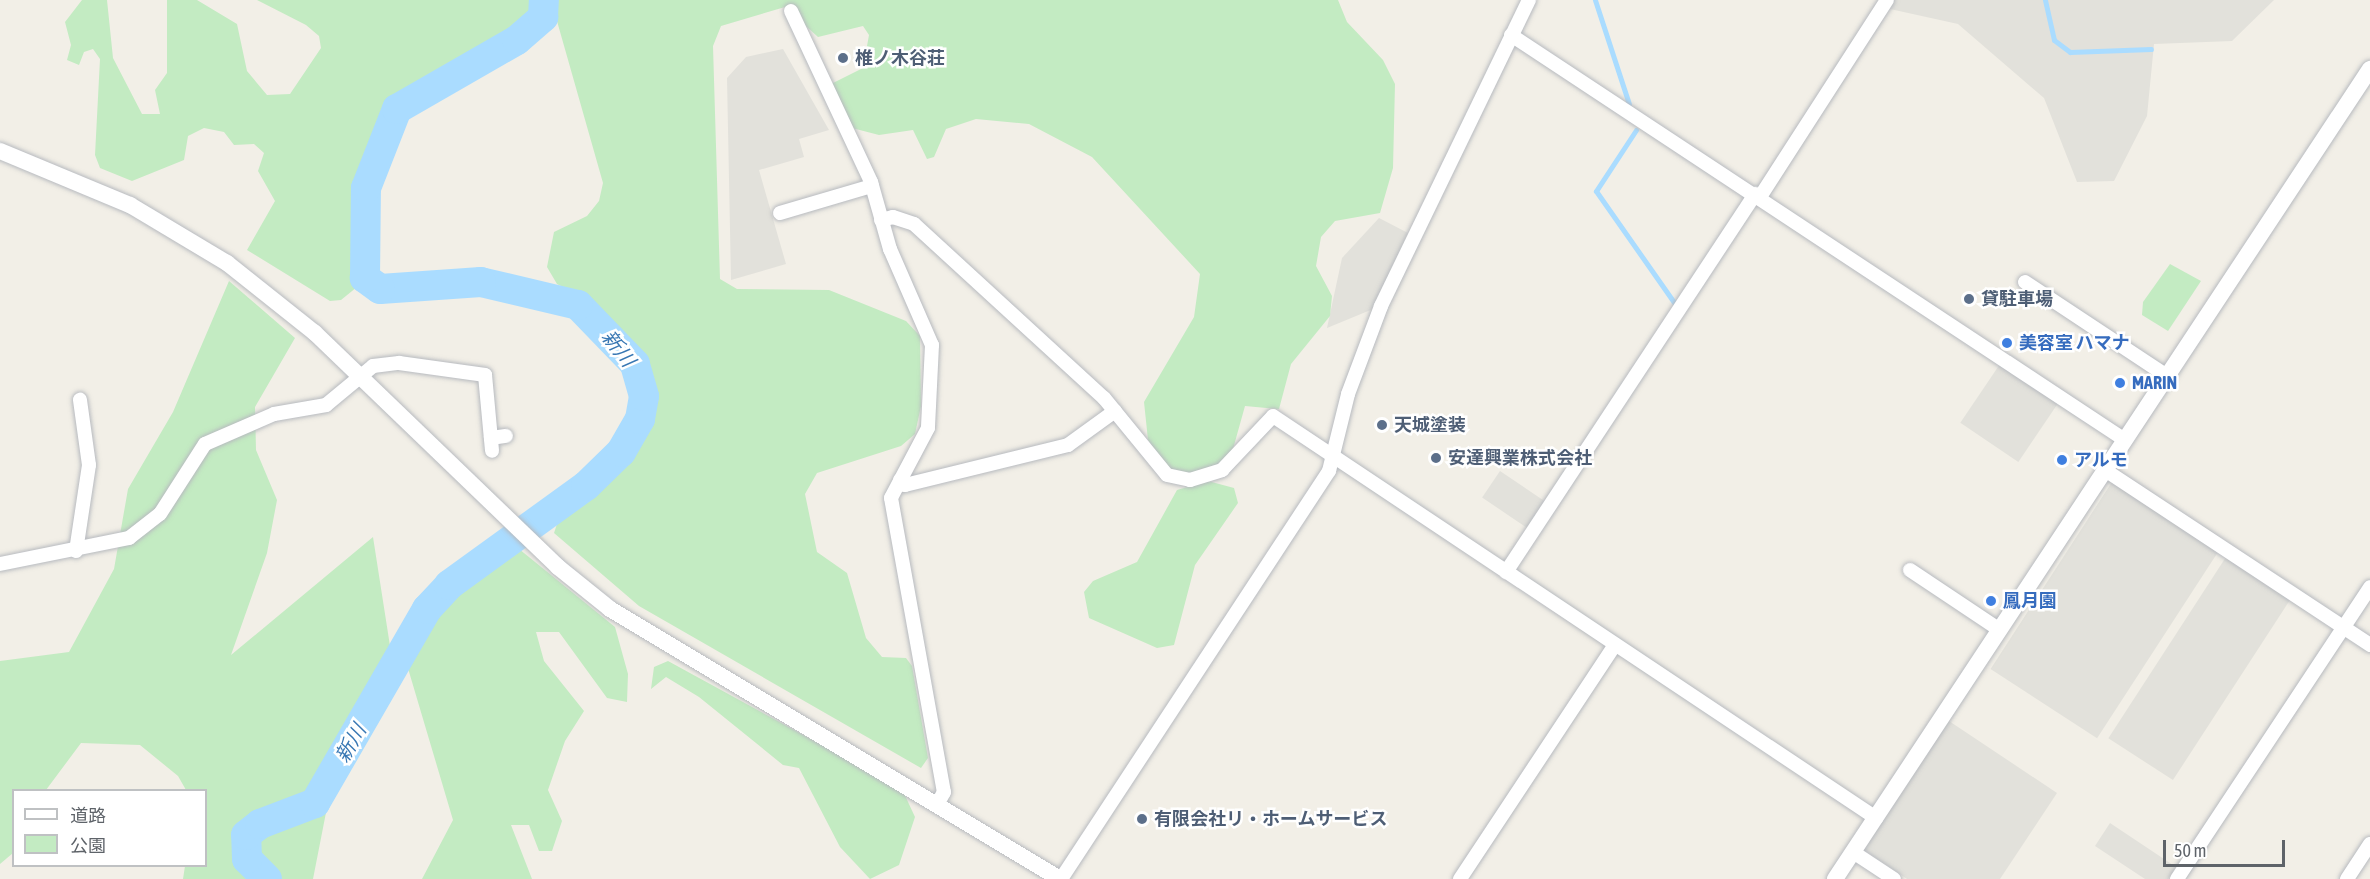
<!DOCTYPE html>
<meta charset="utf-8">
<style>
body{margin:0}
#map{position:relative;width:2370px;height:879px;overflow:hidden;background:#f2efe7;font-family:"Asap Condensed","Noto Sans JP",sans-serif}
div>[style]{position:absolute}
.industrial>*{inset:0;background:#e2e1db;transform-origin:0 0}
.green>*{inset:0;background:#c3ebc2}
.stream>*{height:5px;margin:-2.5px;padding:0 2.5px;transform-origin:2.5px;border-radius:2.5px;background:#aadcff}
.river>*{height:30px;margin:-15px;padding:0 15px;transform-origin:15px;border-radius:15px;background:#aadcff}
.roads{filter:drop-shadow(0 0 2px #b7babf) drop-shadow(0 0 2px #b7babf)}
.minor>*{height:14px;margin:-7px;padding:0 7px;transform-origin:7px;border-radius:7px;background:#fff}
.tertiary>*{height:16px;margin:-8px;padding:0 8px;transform-origin:8px;border-radius:8px;background:#fff}
.dots>*{width:16px;height:16px;translate:-50% -50%;box-sizing:border-box;border:3px solid #fff;border-radius:50%}
span{translate:-50% -50%;white-space:nowrap;text-align:center;line-height:1.15;-webkit-text-stroke:5px #fff;paint-order:stroke}
.service-label{font-size:18px;color:#4e5e75;font-weight:700}
.left{translate:0 -50%;text-align:left}
.shop-label{font-size:18px;color:#366cbe;font-weight:700}
.water-label{font-size:20px;color:#3877b3;font-style:italic}
.legend{position:absolute;left:12px;top:789px;width:195px;height:78px;box-sizing:border-box;background:#fff;border:2px solid #bfc1c3;margin:0;padding:8px 10px;list-style:none;font-size:18px;color:#5e6369}
.legend li{display:flex;align-items:center;gap:12px;height:30px}
.legend b{width:30px;border:2px solid #bfc1c3}
.scale{position:absolute;left:2163px;top:840px;width:122px;height:27px;box-sizing:border-box;border:3px solid #5e6369;border-top:0;padding-left:8px;font-size:18px;line-height:21px;white-space:nowrap;color:#5e6369;-webkit-text-stroke:4px #fff;paint-order:stroke}
</style>
<div id="map">
<div class="industrial">
<i style="clip-path:polygon(1894px 0,2274px 0,2232px 41px,2154px 44px,2147px 116px,2114px 181px,2077px 182px,2044px 98px,1958px 24px,1890px 9px)"></i>
<i style="clip-path:polygon(783px 49px,829px 130px,799px 139px,804px 157px,759px 170px,786px 264px,731px 280px,727px 78px,746px 57px)"></i>
<i style="clip-path:polygon(1379px 218px,1408px 233px,1373px 309px,1327px 328px,1342px 258px)"></i>
<i style="left:2000px;top:364px;width:70px;height:71px;rotate:34deg"></i>
<i style="left:1500px;top:471px;width:54px;height:32px;rotate:34deg"></i>
<i style="left:2112px;top:482px;width:127px;height:223px;rotate:33deg"></i>
<i style="left:2226px;top:557px;width:77px;height:216px;rotate:33deg"></i>
<i style="clip-path:polygon(1949px 721px,2057px 793px,2000px 879px,1907px 879px,1864px 850px)"></i>
<i style="clip-path:polygon(2110px 823px,2176px 867px,2168px 879px,2145px 879px,2095px 846px)"></i>
</div>
<div class="green">
<i style="clip-path:polygon(82px 0,107px 0,113px 58px,142px 114px,160px 114px,155px 90px,167px 73px,167px 0,197px 0,237px 24px,247px 71px,267px 95px,290px 94px,321px 48px,319px 36px,306px 25px,257px 0,538px 0,539px 10px,506px 40px,414px 88px,392px 106px,360px 187px,357px 287px,341px 300px,330px 301px,247px 250px,275px 201px,258px 171px,264px 153px,254px 144px,234px 145px,224px 132px,204px 128px,188px 136px,184px 160px,132px 181px,100px 168px,95px 155px,100px 59px,93px 49px,84px 52px,79px 65px,67px 60px,71px 45px,65px 22px)"></i>
<i style="clip-path:polygon(551px 0,1338px 0,1347px 22px,1383px 60px,1395px 84px,1393px 168px,1380px 213px,1335px 221px,1321px 237px,1316px 266px,1332px 296px,1330px 316px,1291px 364px,1279px 409px,1245px 406px,1233px 449px,1219px 465px,1190px 475px,1169px 471px,1148px 440px,1144px 402px,1194px 317px,1200px 274px,1092px 157px,1029px 124px,976px 119px,946px 129px,934px 157px,927px 159px,913px 130px,879px 135px,852px 128px,831px 84px,863px 68px,869px 35px,863px 26px,818px 37px,785px 7px,721px 26px,713px 46px,720px 279px,737px 289px,829px 290px,906px 321px,920px 336px,921px 406px,915px 434px,901px 446px,817px 473px,805px 494px,817px 552px,847px 573px,866px 638px,882px 657px,906px 658px,912px 666px,928px 758px,921px 768px,639px 606px,554px 533px,558px 521px,637px 447px,653px 396px,649px 370px,636px 348px,592px 302px,557px 284px,547px 267px,554px 232px,587px 216px,599px 201px,603px 183px)"></i>
<i style="clip-path:polygon(2170px 264px,2201px 281px,2168px 331px,2142px 315px,2143px 302px)"></i>
<i style="clip-path:polygon(229px 281px,295px 338px,255px 407px,256px 450px,277px 500px,267px 553px,231px 655px,373px 537px,395px 678px,331px 787px,313px 879px,183px 879px,185px 866px,206px 866px,206px 790px,186px 790px,178px 776px,140px 745px,81px 743px,46px 790px,14px 790px,13px 853px,0 864px,0 661px,69px 652px,114px 569px,128px 489px,173px 412px)"></i>
<i style="clip-path:polygon(1208px 481px,1234px 488px,1238px 503px,1195px 565px,1174px 645px,1157px 648px,1089px 618px,1084px 592px,1093px 581px,1137px 562px,1177px 490px)"></i>
<i style="clip-path:polygon(498px 532px,615px 627px,628px 674px,627px 702px,607px 698px,559px 632px,536px 632px,544px 661px,584px 711px,565px 741px,548px 790px,562px 821px,552px 851px,539px 851px,529px 825px,511px 825px,532px 879px,422px 879px,453px 820px,407px 665px,439px 582px)"></i>
<i style="clip-path:polygon(668px 661px,902px 789px,915px 817px,899px 865px,870px 879px,840px 847px,799px 768px,783px 765px,699px 697px,666px 677px,651px 689px,654px 667px)"></i>
</div>
<div class="stream">
<i style="left:1595px;top:0;width:109px;rotate:71.9deg"></i>
<i style="left:2045px;top:0;width:41px;rotate:77.3deg"></i>
<i style="left:2054px;top:40px;width:20px;rotate:37deg"></i>
<i style="left:2070px;top:52px;width:81px;rotate:-2.1deg"></i>
<i style="left:1636px;top:130px;width:73px;rotate:123.3deg"></i>
<i style="left:1596px;top:191px;width:138px;rotate:55deg"></i>
</div>
<div class="river">
<i style="left:267px;top:879px;width:28px;rotate:-135deg"></i>
<i style="left:247px;top:859px;width:24px;rotate:-92deg"></i>
<i style="left:246px;top:835px;width:18px;rotate:-38deg"></i>
<i style="left:260px;top:824px;width:59px;rotate:-20.9deg"></i>
<i style="left:315px;top:803px;width:224px;rotate:-60deg"></i>
<i style="left:427px;top:609px;width:33px;rotate:-47deg"></i>
<i style="left:449px;top:585px;width:169px;rotate:-35.9deg"></i>
<i style="left:586px;top:486px;width:49px;rotate:-44.2deg"></i>
<i style="left:621px;top:452px;width:38px;rotate:-60deg"></i>
<i style="left:640px;top:419px;width:23px;rotate:-80deg"></i>
<i style="left:644px;top:396px;width:33px;rotate:-106deg"></i>
<i style="left:635px;top:364px;width:82px;rotate:-134deg"></i>
<i style="left:578px;top:305px;width:100px;rotate:-166.7deg"></i>
<i style="left:481px;top:282px;width:101px;rotate:176deg"></i>
<i style="left:380px;top:289px;width:19px;rotate:-144deg"></i>
<i style="left:365px;top:278px;width:90px;rotate:-89.4deg"></i>
<i style="left:366px;top:188px;width:85px;rotate:-68.6deg"></i>
<i style="left:397px;top:109px;width:138px;rotate:-29.9deg"></i>
<i style="left:517px;top:40px;width:35px;rotate:-41deg"></i>
<i style="left:543px;top:17px;width:17px;rotate:-87deg"></i>
</div>
<div class="roads">
<div class="minor">
<i style="left:791px;top:11px;width:189px;rotate:64.9deg"></i>
<i style="left:871px;top:182px;width:70px;rotate:74.2deg"></i>
<i style="left:890px;top:249px;width:105px;rotate:66.4deg"></i>
<i style="left:932px;top:345px;width:83px;rotate:92.8deg"></i>
<i style="left:928px;top:428px;width:79px;rotate:117.9deg"></i>
<i style="left:891px;top:498px;width:299px;rotate:79.8deg"></i>
<i style="left:944px;top:792px;width:13px;rotate:119deg"></i>
<i style="left:1511px;top:35px;width:736px;rotate:33.41deg"></i>
<i style="left:1760px;top:197px;width:234px;rotate:-57.2deg"></i>
<i style="left:780px;top:213px;width:96px;rotate:-16.4deg"></i>
<i style="left:881px;top:220px;width:12px;rotate:-14deg"></i>
<i style="left:893px;top:217px;width:22px;rotate:18deg"></i>
<i style="left:914px;top:224px;width:258px;rotate:42.5deg"></i>
<i style="left:1104px;top:398px;width:99px;rotate:50.7deg"></i>
<i style="left:1167px;top:475px;width:24px;rotate:12deg"></i>
<i style="left:1190px;top:480px;width:34px;rotate:-17deg"></i>
<i style="left:1222px;top:470px;width:74px;rotate:-46.6deg"></i>
<i style="left:1273px;top:416px;width:725px;rotate:33.69deg"></i>
<i style="left:2025px;top:282px;width:170px;rotate:33.5deg"></i>
<i style="left:491px;top:438px;width:15px;rotate:-8deg"></i>
<i style="left:2105px;top:470px;width:318px;rotate:33.4deg"></i>
<i style="left:900px;top:480px;width:7px;rotate:45deg"></i>
<i style="left:905px;top:485px;width:168px;rotate:-13.8deg"></i>
<i style="left:1068px;top:445px;width:58px;rotate:-35.9deg"></i>
<i style="left:76px;top:551px;width:87px;rotate:-81.4deg"></i>
<i style="left:89px;top:465px;width:66px;rotate:-97.9deg"></i>
<i style="left:0;top:564px;width:132px;rotate:-11.4deg"></i>
<i style="left:129px;top:538px;width:39px;rotate:-38deg"></i>
<i style="left:160px;top:514px;width:83px;rotate:-57.3deg"></i>
<i style="left:205px;top:444px;width:75px;rotate:-23.5deg"></i>
<i style="left:274px;top:414px;width:53px;rotate:-9.8deg"></i>
<i style="left:326px;top:405px;width:61px;rotate:-39.7deg"></i>
<i style="left:373px;top:366px;width:26px;rotate:-7deg"></i>
<i style="left:399px;top:363px;width:87px;rotate:7.9deg"></i>
<i style="left:485px;top:375px;width:76px;rotate:84.7deg"></i>
<i style="left:1910px;top:570px;width:108px;rotate:33.7deg"></i>
<i style="left:1506px;top:572px;width:453px;rotate:-56.6deg"></i>
<i style="left:1853px;top:852px;width:49px;rotate:33.4deg"></i>
<i style="left:1061px;top:879px;width:488px;rotate:-56.7deg"></i>
<i style="left:1329px;top:471px;width:79px;rotate:-76.1deg"></i>
<i style="left:1348px;top:394px;width:94px;rotate:-69.4deg"></i>
<i style="left:1381px;top:306px;width:340px;rotate:-64.2deg"></i>
<i style="left:1460px;top:879px;width:281px;rotate:-56.5deg"></i>
<i style="left:2177px;top:879px;width:350px;rotate:-56.5deg"></i>
<i style="left:2347px;top:879px;width:42px;rotate:-56.7deg"></i>
</div>
<div class="tertiary">
<i style="left:0;top:151px;width:141px;rotate:22.6deg"></i>
<i style="left:130px;top:205px;width:113px;rotate:30.9deg"></i>
<i style="left:227px;top:263px;width:112px;rotate:38.5deg"></i>
<i style="left:315px;top:333px;width:337px;rotate:43.9deg"></i>
<i style="left:558px;top:567px;width:67px;rotate:38.9deg"></i>
<i style="left:610px;top:609px;width:525px;rotate:30.96deg"></i>
<i style="left:1835px;top:879px;width:971px;rotate:-56.56deg"></i>
</div>
</div>
<div class="dots">
<i style="left:843px;top:58px;background:#5c6f8a"></i>
<i style="left:1969px;top:299px;background:#5c6f8a"></i>
<i style="left:2007px;top:343px;background:#3f7fe0"></i>
<i style="left:2120px;top:383px;background:#3f7fe0"></i>
<i style="left:1382px;top:425px;background:#5c6f8a"></i>
<i style="left:1436px;top:458px;background:#5c6f8a"></i>
<i style="left:2062px;top:460px;background:#3f7fe0"></i>
<i style="left:1991px;top:601px;background:#3f7fe0"></i>
<i style="left:1142px;top:819px;background:#5c6f8a"></i>
</div>
<div class="service-label">
<span class="left" style="left:855px;top:58px">椎ノ木谷荘</span>
<span class="left" style="left:1981px;top:299px">貸駐車場</span>
<span class="left" style="left:1394px;top:425px">天城塗装</span>
<span class="left" style="left:1448px;top:458px">安達興業株式会社</span>
<span class="left" style="left:1154px;top:819px">有限会社リ・ホームサービス</span>
</div>
<div class="shop-label">
<span class="left" style="left:2019px;top:343px">美容室 ハマナ</span>
<span class="left" style="left:2132px;top:383px">MARIN</span>
<span class="left" style="left:2074px;top:460px">アルモ</span>
<span class="left" style="left:2003px;top:601px">鳳月園</span>
</div>
<div class="water-label">
<span style="left:619px;top:348px;rotate:52deg">新川</span>
<span style="left:350px;top:743px;rotate:-60deg">新川</span>
</div>
<ul class="legend">
<li><b style="height:8px;background:#fff"></b>道路</li>
<li><b style="height:16px;background:#c3ebc2"></b>公園</li>
</ul>
<div class="scale">50 m</div>
</div>
